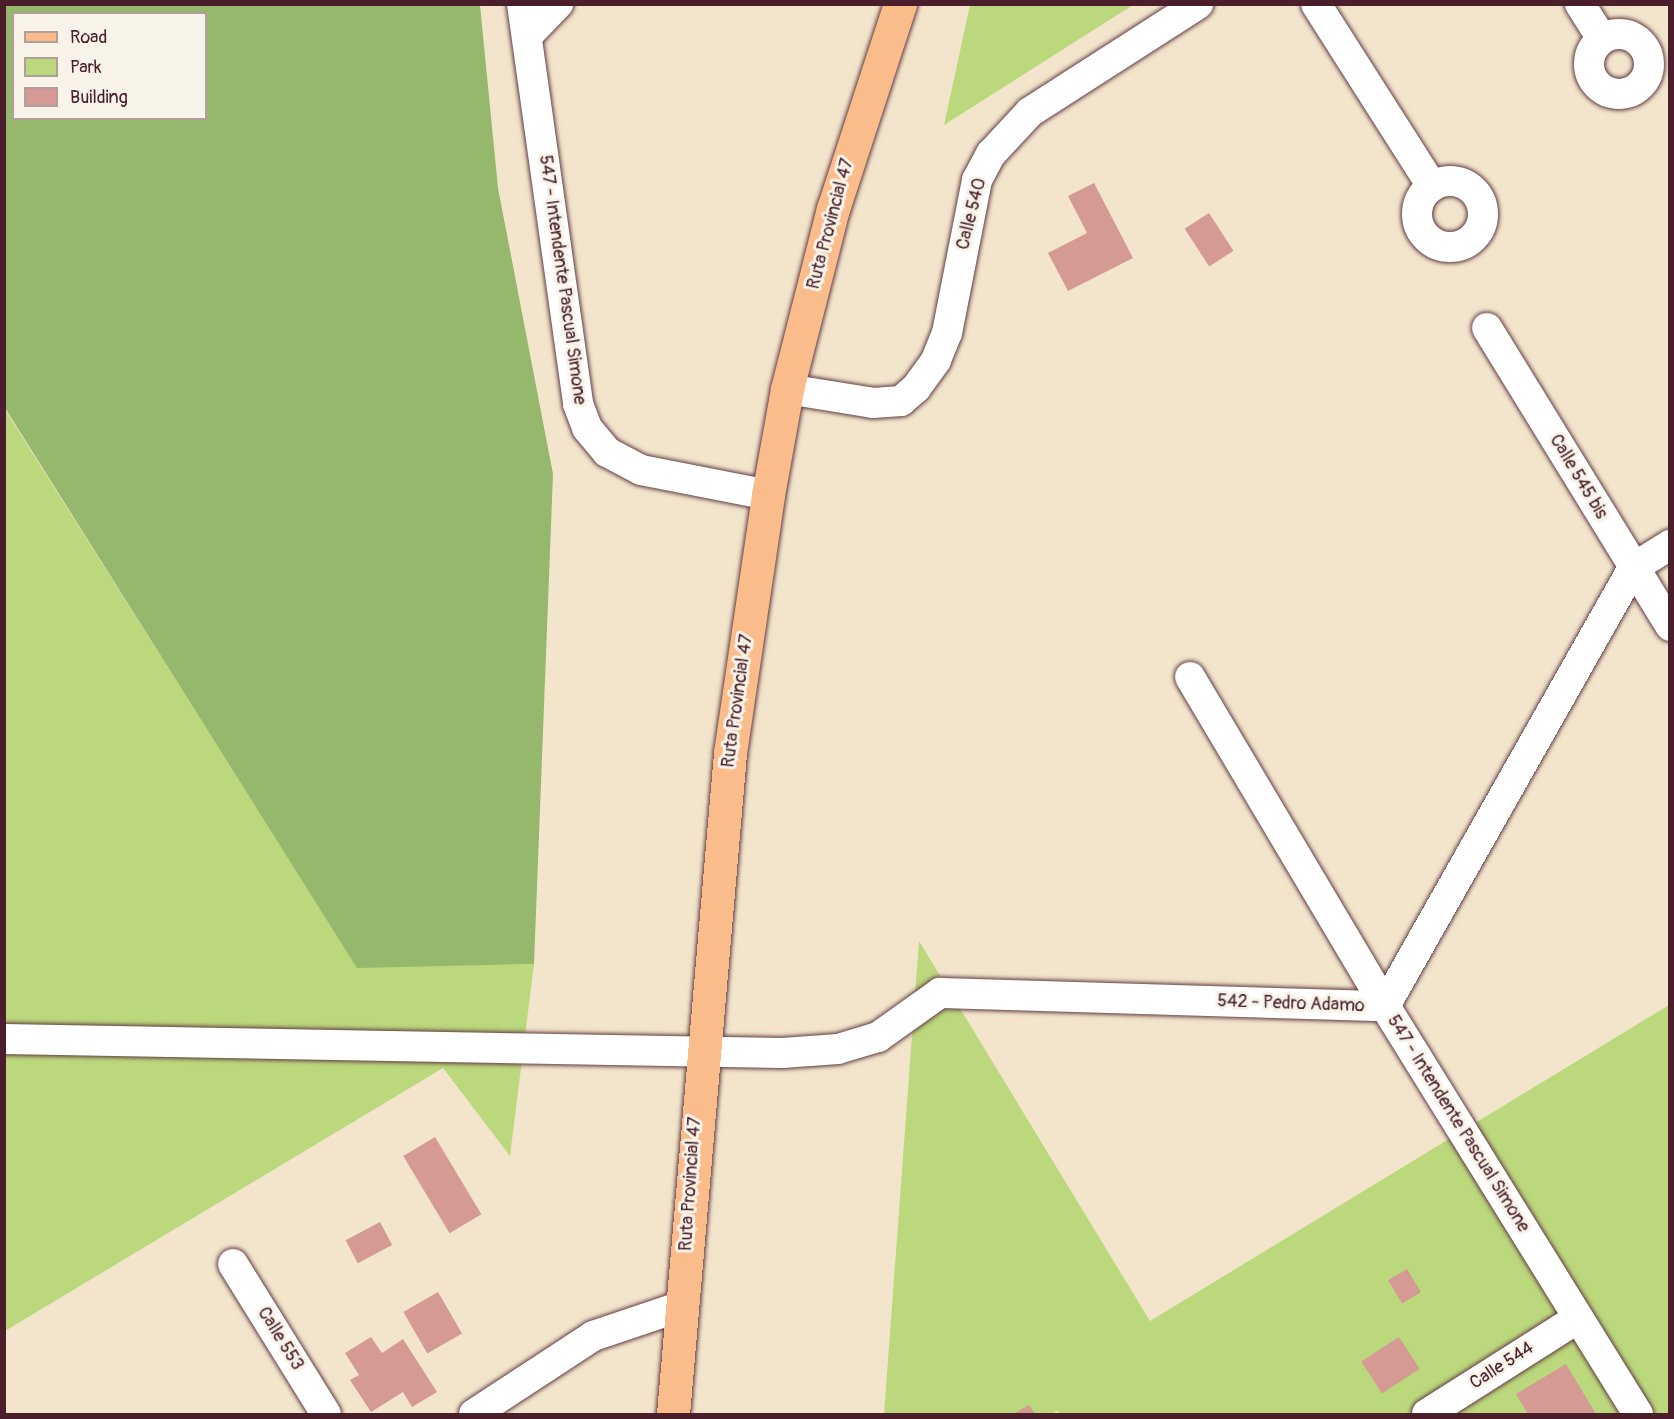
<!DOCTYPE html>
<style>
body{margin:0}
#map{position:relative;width:1674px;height:1419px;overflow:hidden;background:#f3e5cc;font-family:Pangolin,sans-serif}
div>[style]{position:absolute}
.green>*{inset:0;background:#bcd87d}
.forest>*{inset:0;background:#95b86c}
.building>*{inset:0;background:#d49a93;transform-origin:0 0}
.roads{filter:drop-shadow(0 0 2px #633d43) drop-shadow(0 0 2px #633d43)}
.minor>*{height:30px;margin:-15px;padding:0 15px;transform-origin:15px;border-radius:15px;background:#fff}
.minor>.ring{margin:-15px;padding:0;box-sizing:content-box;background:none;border:30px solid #fff;border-radius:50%}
.major>*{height:33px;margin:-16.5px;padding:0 16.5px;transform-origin:16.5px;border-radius:16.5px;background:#fabc8b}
span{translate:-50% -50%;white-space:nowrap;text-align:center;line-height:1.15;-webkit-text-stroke:6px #f7f3e8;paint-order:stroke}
.street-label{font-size:18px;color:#4a1f2b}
.frame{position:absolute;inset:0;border:6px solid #4a1f2b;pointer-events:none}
.legend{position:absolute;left:12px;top:12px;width:195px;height:108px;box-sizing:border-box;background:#f7f3e8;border:2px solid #b29e9c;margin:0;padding:8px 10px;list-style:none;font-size:18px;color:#4a1f2b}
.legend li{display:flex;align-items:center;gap:12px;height:30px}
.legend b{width:30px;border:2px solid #b29e9c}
</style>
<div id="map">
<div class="green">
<i style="clip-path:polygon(970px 5px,970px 4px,1133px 5px,944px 125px)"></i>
<i style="clip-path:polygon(4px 408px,357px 967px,534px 964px,510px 1156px,443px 1068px,5px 1331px)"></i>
<i style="clip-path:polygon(919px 941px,1150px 1321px,1669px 1005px,1669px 1414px,1060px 1414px,1057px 1411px,1052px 1414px,884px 1414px)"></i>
</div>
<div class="forest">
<i style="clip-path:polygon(evenodd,5px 4px,480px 5px,498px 188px,553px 474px,534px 964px,357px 968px,5px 408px,5px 4px,14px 14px,206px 14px,206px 118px,14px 118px,14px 14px)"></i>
</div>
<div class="building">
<i style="clip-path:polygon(1094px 183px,1133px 258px,1068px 291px,1048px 253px,1087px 233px,1068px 196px)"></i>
<i style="left:1209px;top:213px;width:45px;height:29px;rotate:57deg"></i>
<i style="left:435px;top:1137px;width:90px;height:37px;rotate:59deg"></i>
<i style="left:380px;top:1222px;width:26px;height:39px;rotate:62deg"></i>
<i style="left:1407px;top:1269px;width:27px;height:22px;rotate:59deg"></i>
<i style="left:438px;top:1292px;width:48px;height:40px;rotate:60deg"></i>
<i style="clip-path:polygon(371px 1337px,382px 1353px,403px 1339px,437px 1392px,412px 1407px,403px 1392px,371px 1412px,350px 1380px,359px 1375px,345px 1353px)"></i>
<i style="left:1399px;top:1337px;width:38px;height:45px;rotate:57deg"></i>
<i style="clip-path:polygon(1566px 1364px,1596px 1414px,1528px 1414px,1516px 1394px)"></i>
<i style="clip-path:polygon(1029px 1405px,1035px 1414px,1013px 1414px)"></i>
</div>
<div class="roads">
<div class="minor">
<i style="left:522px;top:4px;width:404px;rotate:82deg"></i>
<i style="left:578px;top:404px;width:26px;rotate:69deg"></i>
<i style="left:587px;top:428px;width:31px;rotate:50deg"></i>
<i style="left:607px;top:452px;width:38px;rotate:28deg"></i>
<i style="left:641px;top:470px;width:129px;rotate:11.1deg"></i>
<i style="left:1316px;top:4px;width:216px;rotate:57.5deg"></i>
<i style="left:1580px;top:4px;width:41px;rotate:57.8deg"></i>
<i class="ring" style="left:1589px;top:34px;width:30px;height:30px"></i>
<i style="left:527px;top:36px;width:45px;rotate:-45.9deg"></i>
<i class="ring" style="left:1417px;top:181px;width:36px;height:36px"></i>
<i style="left:1487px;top:328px;width:350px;rotate:58.4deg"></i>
<i style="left:787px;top:389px;width:87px;rotate:9.2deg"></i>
<i style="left:873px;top:403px;width:28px;rotate:-4deg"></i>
<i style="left:901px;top:401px;width:20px;rotate:-41deg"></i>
<i style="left:916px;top:388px;width:34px;rotate:-54deg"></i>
<i style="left:936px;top:360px;width:29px;rotate:-68deg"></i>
<i style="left:947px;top:333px;width:156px;rotate:-78.9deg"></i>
<i style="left:977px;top:180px;width:30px;rotate:-62deg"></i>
<i style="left:991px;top:154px;width:57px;rotate:-47.1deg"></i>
<i style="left:1030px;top:112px;width:200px;rotate:-32.7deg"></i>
<i style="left:1190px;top:677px;width:382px;rotate:59.3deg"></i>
<i style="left:1385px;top:1006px;width:480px;rotate:58.2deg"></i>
<i style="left:4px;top:1039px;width:778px;rotate:1.03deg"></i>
<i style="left:782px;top:1053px;width:56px;rotate:-4.1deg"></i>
<i style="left:838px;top:1049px;width:42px;rotate:-16.7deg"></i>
<i style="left:878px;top:1037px;width:76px;rotate:-35.4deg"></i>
<i style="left:940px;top:993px;width:445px;rotate:1.7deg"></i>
<i style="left:1385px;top:1006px;width:503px;rotate:-60.48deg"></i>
<i style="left:1633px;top:568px;width:44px;rotate:-31.9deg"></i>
<i style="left:233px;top:1264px;width:176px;rotate:58.2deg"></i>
<i style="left:474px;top:1414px;width:142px;rotate:-33.2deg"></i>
<i style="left:593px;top:1336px;width:94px;rotate:-18.6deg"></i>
<i style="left:1427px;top:1414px;width:179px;rotate:-32.4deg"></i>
</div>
<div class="major">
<i style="left:673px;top:1414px;width:663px;rotate:-85.07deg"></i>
<i style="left:730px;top:753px;width:261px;rotate:-81.6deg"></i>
<i style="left:768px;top:495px;width:108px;rotate:-79.8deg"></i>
<i style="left:787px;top:389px;width:186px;rotate:-75.7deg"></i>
<i style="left:833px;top:209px;width:216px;rotate:-71.9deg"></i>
</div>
</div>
<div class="street-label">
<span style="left:972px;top:214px;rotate:-76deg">Calle 540</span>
<span style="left:831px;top:224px;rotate:-75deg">Ruta Provincial 47</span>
<span style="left:562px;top:280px;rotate:82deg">547 - Intendente Pascual Simone</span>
<span style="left:1578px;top:477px;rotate:59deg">Calle 545 bis</span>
<span style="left:738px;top:701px;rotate:-82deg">Ruta Provincial 47</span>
<span style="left:1291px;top:1004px;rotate:2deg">542 - Pedro Adamo</span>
<span style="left:1458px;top:1124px;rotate:58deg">547 - Intendente Pascual Simone</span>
<span style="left:691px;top:1184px;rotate:-86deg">Ruta Provincial 47</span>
<span style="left:280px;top:1339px;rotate:58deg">Calle 553</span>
<span style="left:1502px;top:1366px;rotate:-33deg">Calle 544</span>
</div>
<div class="frame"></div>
<ul class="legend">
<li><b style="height:8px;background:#fabc8b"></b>Road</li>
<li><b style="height:16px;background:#bcd87d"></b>Park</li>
<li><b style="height:16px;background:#d49a93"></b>Building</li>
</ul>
</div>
